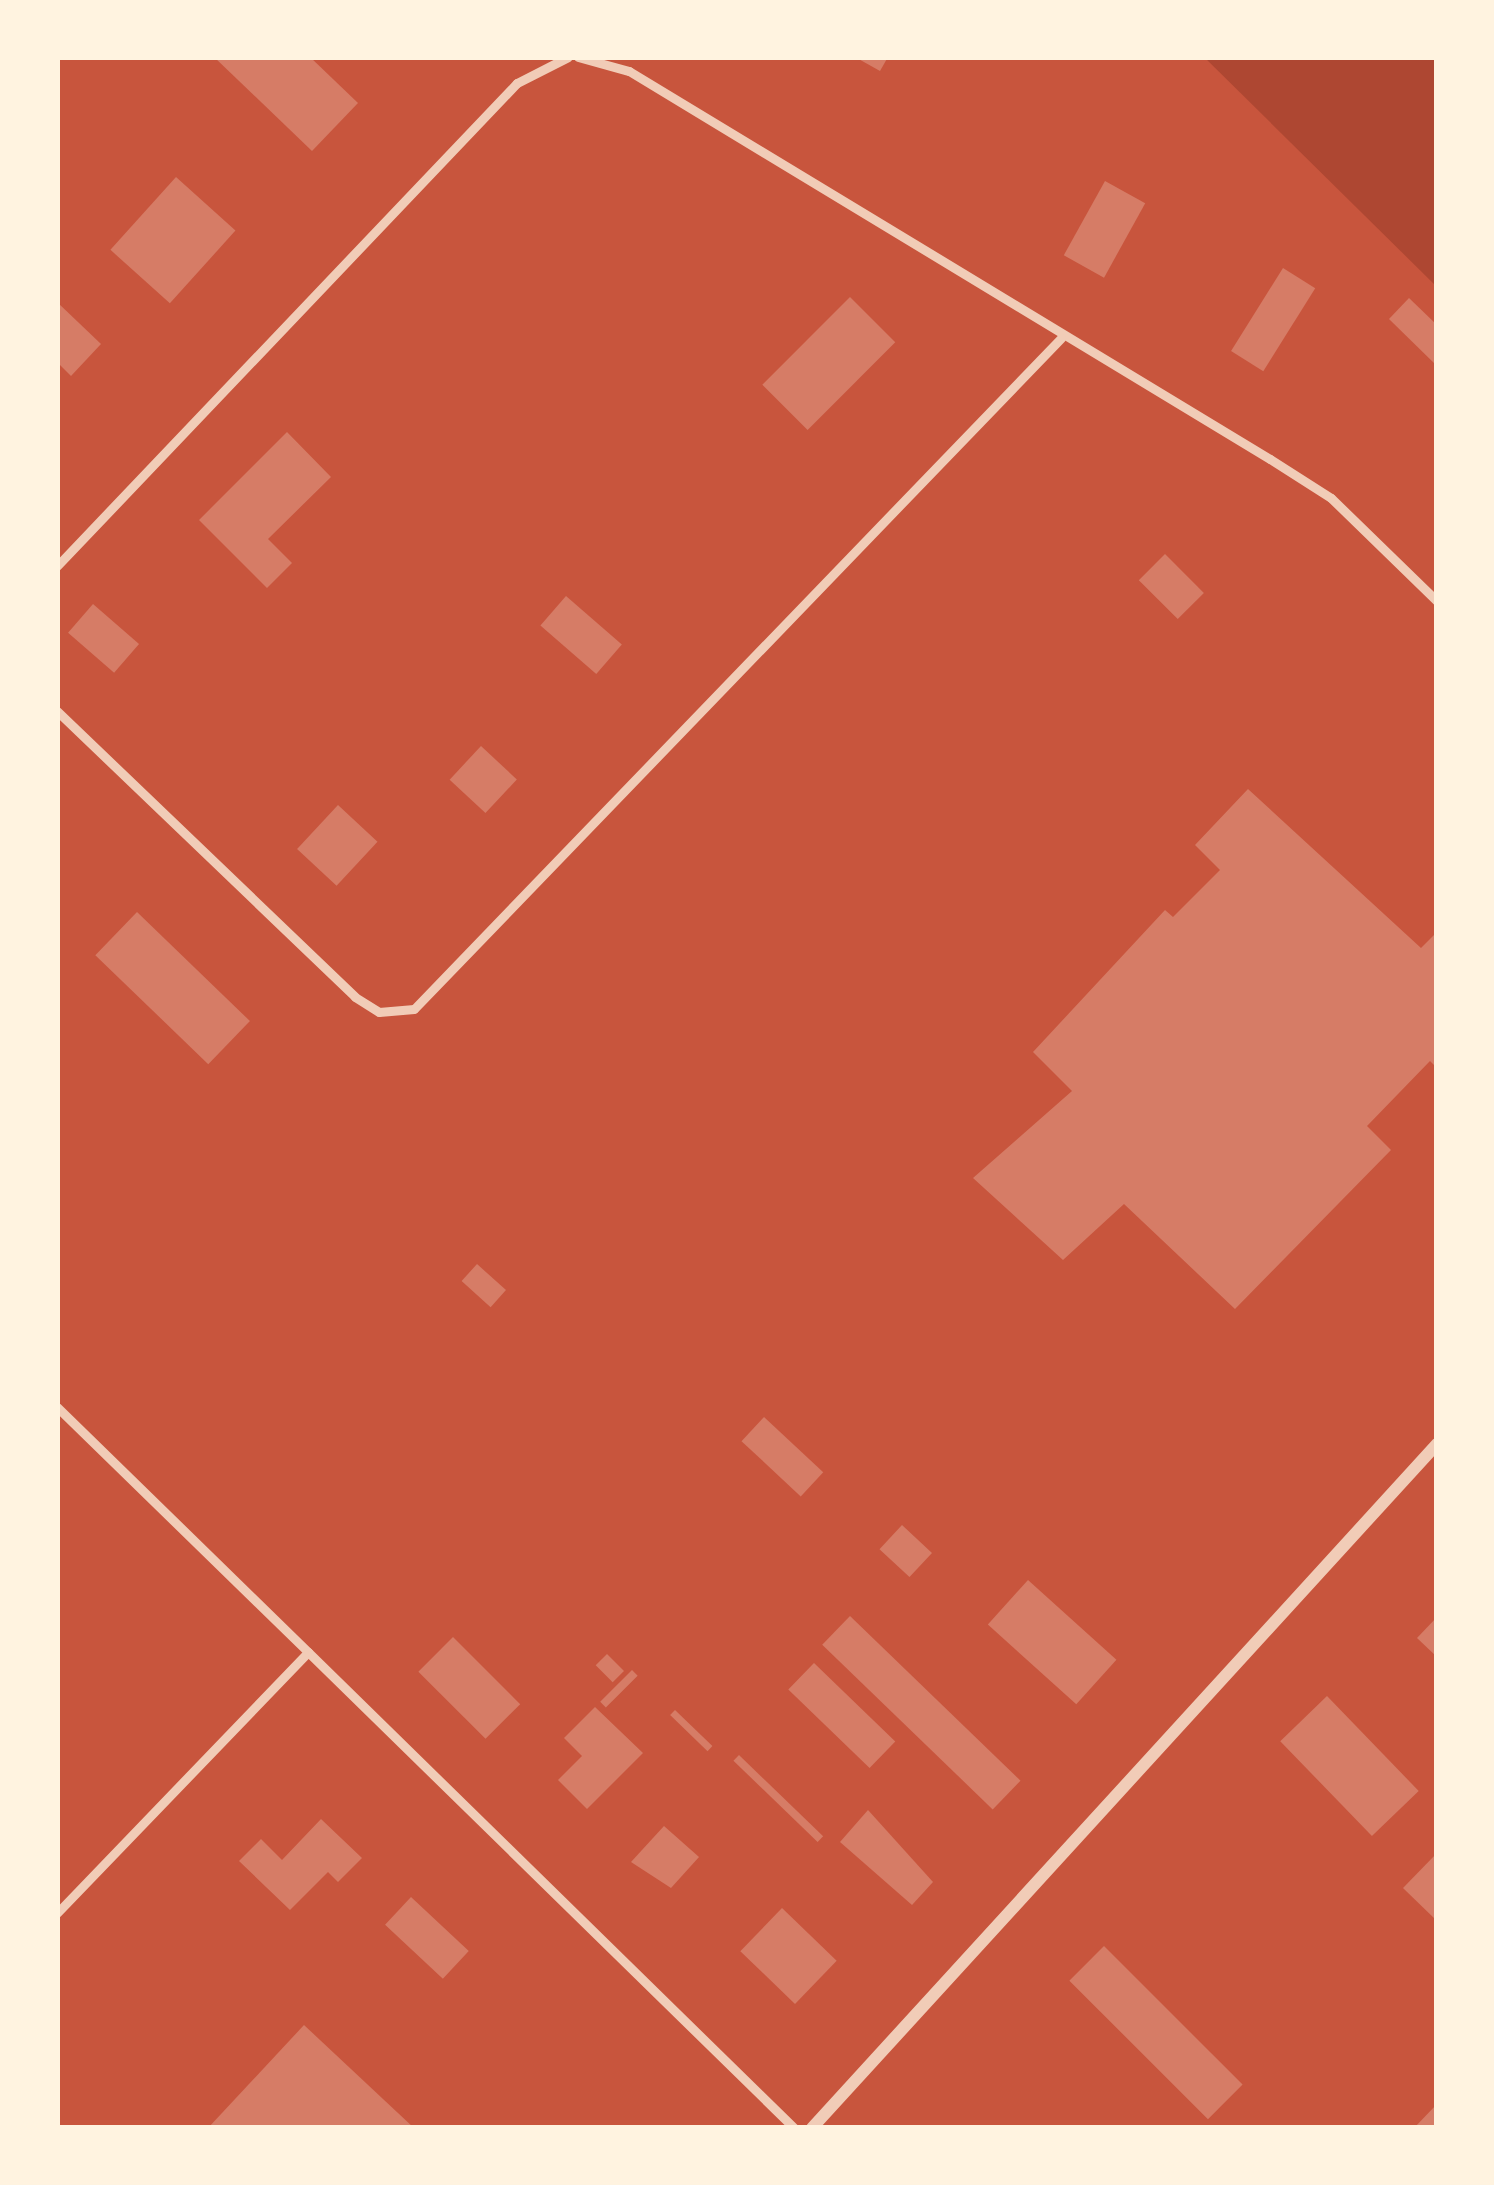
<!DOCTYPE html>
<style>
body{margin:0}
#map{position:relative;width:1494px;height:2185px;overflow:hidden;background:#c8553d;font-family:"IBM Plex Serif",serif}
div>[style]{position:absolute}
.green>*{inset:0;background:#ae4732}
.building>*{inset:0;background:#d67c66;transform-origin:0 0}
.minor>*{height:9px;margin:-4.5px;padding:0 4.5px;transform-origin:4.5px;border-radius:4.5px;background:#f1ccb7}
.tertiary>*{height:12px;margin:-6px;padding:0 6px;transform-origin:6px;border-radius:6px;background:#f1ccb7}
span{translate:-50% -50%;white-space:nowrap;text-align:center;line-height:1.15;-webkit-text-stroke:10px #fff3e0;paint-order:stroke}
.frame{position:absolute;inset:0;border:60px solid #fff3e0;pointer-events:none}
</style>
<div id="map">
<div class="green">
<i style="clip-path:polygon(1204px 57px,1437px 57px,1437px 287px)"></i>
</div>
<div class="building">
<i style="clip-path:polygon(214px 57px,310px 57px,358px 103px,312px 151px)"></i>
<i style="clip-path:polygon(855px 57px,888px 57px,880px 71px)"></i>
<i style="left:176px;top:177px;width:80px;height:98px;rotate:42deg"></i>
<i style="left:1105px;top:181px;width:46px;height:85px;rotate:29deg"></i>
<i style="left:1283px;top:268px;width:38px;height:98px;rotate:32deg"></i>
<i style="left:850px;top:297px;width:64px;height:124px;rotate:45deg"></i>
<i style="clip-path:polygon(1409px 298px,1437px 325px,1437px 366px,1389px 319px)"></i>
<i style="clip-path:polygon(57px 302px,101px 344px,71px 376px,57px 362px)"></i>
<i style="clip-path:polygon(287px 432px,331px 477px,268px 539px,292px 563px,267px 588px,199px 520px)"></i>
<i style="left:1165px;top:554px;width:55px;height:37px;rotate:45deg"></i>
<i style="left:566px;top:596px;width:74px;height:39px;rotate:41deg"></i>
<i style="left:93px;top:604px;width:61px;height:38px;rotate:41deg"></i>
<i style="left:481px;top:746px;width:49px;height:46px;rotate:43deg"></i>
<i style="clip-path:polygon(1248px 789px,1421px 948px,1437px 932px,1437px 1068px,1430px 1061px,1367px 1126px,1391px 1150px,1235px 1309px,1124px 1204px,1063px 1260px,973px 1178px,1072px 1091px,1033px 1052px,1165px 910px,1173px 917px,1220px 870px,1195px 845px)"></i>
<i style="left:338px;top:805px;width:54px;height:60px;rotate:43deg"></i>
<i style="left:137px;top:912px;width:157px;height:60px;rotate:44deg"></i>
<i style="left:477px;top:1264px;width:39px;height:23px;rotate:42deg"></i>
<i style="left:764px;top:1417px;width:81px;height:33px;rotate:43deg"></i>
<i style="left:902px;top:1525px;width:41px;height:33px;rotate:43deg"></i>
<i style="left:1028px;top:1580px;width:119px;height:60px;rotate:42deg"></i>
<i style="left:850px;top:1616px;width:237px;height:40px;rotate:44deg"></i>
<i style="clip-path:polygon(1437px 1617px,1437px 1657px,1417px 1638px)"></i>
<i style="left:453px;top:1637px;width:95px;height:49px;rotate:45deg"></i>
<i style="left:607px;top:1654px;width:24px;height:16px;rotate:45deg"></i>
<i style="left:814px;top:1663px;width:113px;height:37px;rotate:44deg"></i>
<i style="left:632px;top:1670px;width:8px;height:45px;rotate:45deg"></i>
<i style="left:1327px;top:1696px;width:132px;height:65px;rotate:46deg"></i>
<i style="clip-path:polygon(595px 1707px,643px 1753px,587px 1809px,558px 1780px,582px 1756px,564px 1738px)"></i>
<i style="left:675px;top:1710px;width:52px;height:7px;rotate:44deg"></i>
<i style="left:739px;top:1755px;width:117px;height:8px;rotate:44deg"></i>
<i style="clip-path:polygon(868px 1810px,933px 1882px,912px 1905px,840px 1842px)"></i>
<i style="clip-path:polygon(321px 1819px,362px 1858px,338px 1882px,328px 1872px,290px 1910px,239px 1861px,261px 1839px,282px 1860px)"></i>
<i style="clip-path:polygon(664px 1826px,699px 1857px,671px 1888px,631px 1862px)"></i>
<i style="clip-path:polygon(1437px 1853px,1437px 1921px,1403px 1888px)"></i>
<i style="left:411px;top:1897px;width:79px;height:38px;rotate:43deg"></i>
<i style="left:782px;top:1908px;width:76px;height:60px;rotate:44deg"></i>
<i style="left:1104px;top:1946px;width:196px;height:49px;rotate:45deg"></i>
<i style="clip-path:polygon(304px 2025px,414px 2128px,208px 2128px)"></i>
<i style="clip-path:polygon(1437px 2104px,1437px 2128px,1414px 2128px)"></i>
</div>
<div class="minor">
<i style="left:578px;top:57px;width:53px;rotate:15.4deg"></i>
<i style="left:629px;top:71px;width:749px;rotate:31.19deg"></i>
<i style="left:1270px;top:459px;width:72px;rotate:32.6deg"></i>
<i style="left:1331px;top:498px;width:148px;rotate:44.2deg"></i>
<i style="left:57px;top:566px;width:667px;rotate:-46.4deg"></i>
<i style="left:517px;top:83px;width:57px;rotate:-27deg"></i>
<i style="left:57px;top:711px;width:413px;rotate:43.8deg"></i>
<i style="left:355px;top:997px;width:28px;rotate:32deg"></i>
<i style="left:379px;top:1012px;width:35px;rotate:-5deg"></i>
<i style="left:414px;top:1009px;width:932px;rotate:-46.04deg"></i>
<i style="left:57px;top:1407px;width:351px;rotate:44.3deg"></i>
<i style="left:57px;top:1913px;width:362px;rotate:-46.1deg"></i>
<i style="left:308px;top:1652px;width:680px;rotate:44.4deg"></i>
</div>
<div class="tertiary">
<i style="left:812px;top:2128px;width:927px;rotate:-47.58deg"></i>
</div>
<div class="frame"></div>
</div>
